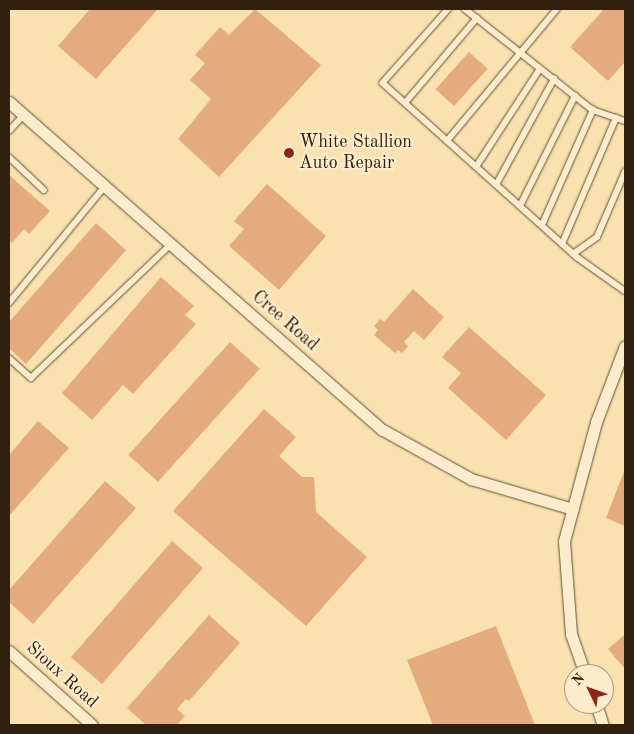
<!DOCTYPE html>
<style>
body{margin:0}
#map{position:relative;width:634px;height:734px;overflow:hidden;background:#fae1b0;font-family:"Old Standard TT",serif}
div>[style]{position:absolute}
.building>*{inset:0;background:#e4ac7e;transform-origin:0 0}
.roads{filter:drop-shadow(0 0 1px #625036) drop-shadow(0 0 1px #625036)}
.service>*{height:5.5px;margin:-2.75px;padding:0 2.75px;transform-origin:2.75px;border-radius:2.75px;background:#fceccc}
.minor>*{height:11px;margin:-5.5px;padding:0 5.5px;transform-origin:5.5px;border-radius:5.5px;background:#fceccc}
.dots>*{width:14px;height:14px;translate:-50% -50%;box-sizing:border-box;border:2px solid #fceccc;border-radius:50%}
span{translate:-50% -50%;white-space:nowrap;text-align:center;line-height:1.15;-webkit-text-stroke:4.5px #fceccc;paint-order:stroke}
.poi-label{font-size:18px;color:#30200d}
.left{translate:0 -50%;text-align:left}
.street-label{font-size:18px;color:#30200d}
.frame{position:absolute;inset:0;border:10px solid #30200d;pointer-events:none}
.north{position:absolute;left:564px;top:664px;width:50px;height:50px;box-sizing:border-box;background:#fceccc;border:1px solid #aa9a80;border-radius:50%;rotate:312deg;font-size:14px;font-weight:700;line-height:20px;text-align:center;color:#30200d}
.north::after{content:'';display:block;margin:auto;width:18px;height:22px;background:#8f2418;clip-path:polygon(50% 0,100% 100%,50% 72%,0 100%)}
</style>
<div id="map">
<div class="building">
<i style="clip-path:polygon(90px 9px,158px 9px,96px 79px,58px 46px)"></i>
<i style="clip-path:polygon(255px 9px,321px 65px,219px 177px,178px 139px,211px 99px,190px 80px,205px 63px,195px 55px,220px 27px,229px 35px)"></i>
<i style="clip-path:polygon(604px 9px,625px 9px,625px 62px,608px 81px,570px 47px)"></i>
<i style="left:469px;top:52px;width:25px;height:50px;rotate:42deg"></i>
<i style="clip-path:polygon(9px 175px,50px 211px,29px 234px,24px 229px,12px 243px,9px 240px)"></i>
<i style="clip-path:polygon(267px 184px,326px 236px,279px 290px,229px 246px,244px 229px,234px 221px)"></i>
<i style="clip-path:polygon(96px 223px,126px 250px,26px 364px,9px 348px,9px 322px)"></i>
<i style="clip-path:polygon(161px 277px,194px 306px,185px 315px,196px 324px,133px 394px,123px 385px,92px 420px,62px 393px)"></i>
<i style="clip-path:polygon(413px 289px,444px 317px,424px 340px,414px 331px,404px 342px,408px 346px,402px 353px,398px 350px,395px 353px,374px 335px,378px 330px,374px 326px,380px 319px,384px 322px)"></i>
<i style="clip-path:polygon(469px 327px,546px 395px,506px 440px,448px 388px,461px 373px,442px 357px)"></i>
<i style="left:230px;top:342px;width:40px;height:152px;rotate:42deg"></i>
<i style="clip-path:polygon(264px 409px,296px 437px,279px 456px,302px 477px,314px 477px,316px 512px,367px 557px,306px 626px,173px 511px)"></i>
<i style="clip-path:polygon(38px 421px,69px 448px,9px 516px,9px 455px)"></i>
<i style="clip-path:polygon(625px 469px,625px 526px,606px 518px)"></i>
<i style="clip-path:polygon(105px 481px,136px 508px,33px 624px,9px 602px,9px 590px)"></i>
<i style="left:172px;top:541px;width:41px;height:154px;rotate:41deg"></i>
<i style="clip-path:polygon(209px 615px,240px 643px,189px 701px,186px 699px,177px 709px,185px 716px,177px 725px,146px 725px,127px 708px)"></i>
<i style="clip-path:polygon(496px 626px,535px 725px,433px 725px,407px 660px)"></i>
<i style="clip-path:polygon(625px 634px,625px 669px,608px 649px)"></i>
</div>
<div class="roads">
<div class="service">
<i style="left:449px;top:9px;width:99px;rotate:131.7deg"></i>
<i style="left:383px;top:83px;width:261px;rotate:41.9deg"></i>
<i style="left:577px;top:257px;width:59px;rotate:35.3deg"></i>
<i style="left:465px;top:9px;width:163px;rotate:38.3deg"></i>
<i style="left:593px;top:110px;width:34px;rotate:19deg"></i>
<i style="left:405px;top:103px;width:111px;rotate:-49.7deg"></i>
<i style="left:9px;top:131px;width:22px;rotate:-47deg"></i>
<i style="left:447px;top:141px;width:172px;rotate:-50.2deg"></i>
<i style="left:9px;top:157px;width:48px;rotate:43.3deg"></i>
<i style="left:476px;top:167px;width:117px;rotate:-56.9deg"></i>
<i style="left:496px;top:185px;width:121px;rotate:-61.3deg"></i>
<i style="left:520px;top:206px;width:123px;rotate:-63.4deg"></i>
<i style="left:542px;top:225px;width:126px;rotate:-66.1deg"></i>
<i style="left:562px;top:244px;width:137px;rotate:-66.8deg"></i>
<i style="left:573px;top:254px;width:29px;rotate:-35deg"></i>
<i style="left:597px;top:237px;width:71px;rotate:-66.7deg"></i>
<i style="left:9px;top:303px;width:151px;rotate:-50.6deg"></i>
<i style="left:9px;top:358px;width:30px;rotate:42deg"></i>
<i style="left:31px;top:378px;width:194px;rotate:-43.7deg"></i>
</div>
<div class="minor">
<i style="left:9px;top:102px;width:497px;rotate:41.3deg"></i>
<i style="left:383px;top:430px;width:101px;rotate:29.1deg"></i>
<i style="left:471px;top:479px;width:106px;rotate:16.4deg"></i>
<i style="left:9px;top:651px;width:111px;rotate:41.7deg"></i>
<i style="left:585px;top:674px;width:42px;rotate:-109.3deg"></i>
<i style="left:571px;top:634px;width:93px;rotate:-94.3deg"></i>
<i style="left:564px;top:541px;width:123px;rotate:-74.9deg"></i>
<i style="left:596px;top:422px;width:81px;rotate:-69.1deg"></i>
<i style="left:596px;top:704px;width:22px;rotate:72deg"></i>
</div>
</div>
<div class="dots">
<i style="left:289px;top:153px;background:#8f2418"></i>
</div>
<div class="poi-label">
<span class="left" style="left:299px;top:153px">White Stallion<br>Auto Repair</span>
</div>
<div class="street-label">
<span style="left:285px;top:321px;rotate:41deg">Cree Road</span>
<span style="left:62px;top:675px;rotate:42deg">Sioux Road</span>
</div>
<div class="frame"></div>
<div class="north">N</div>
</div>
